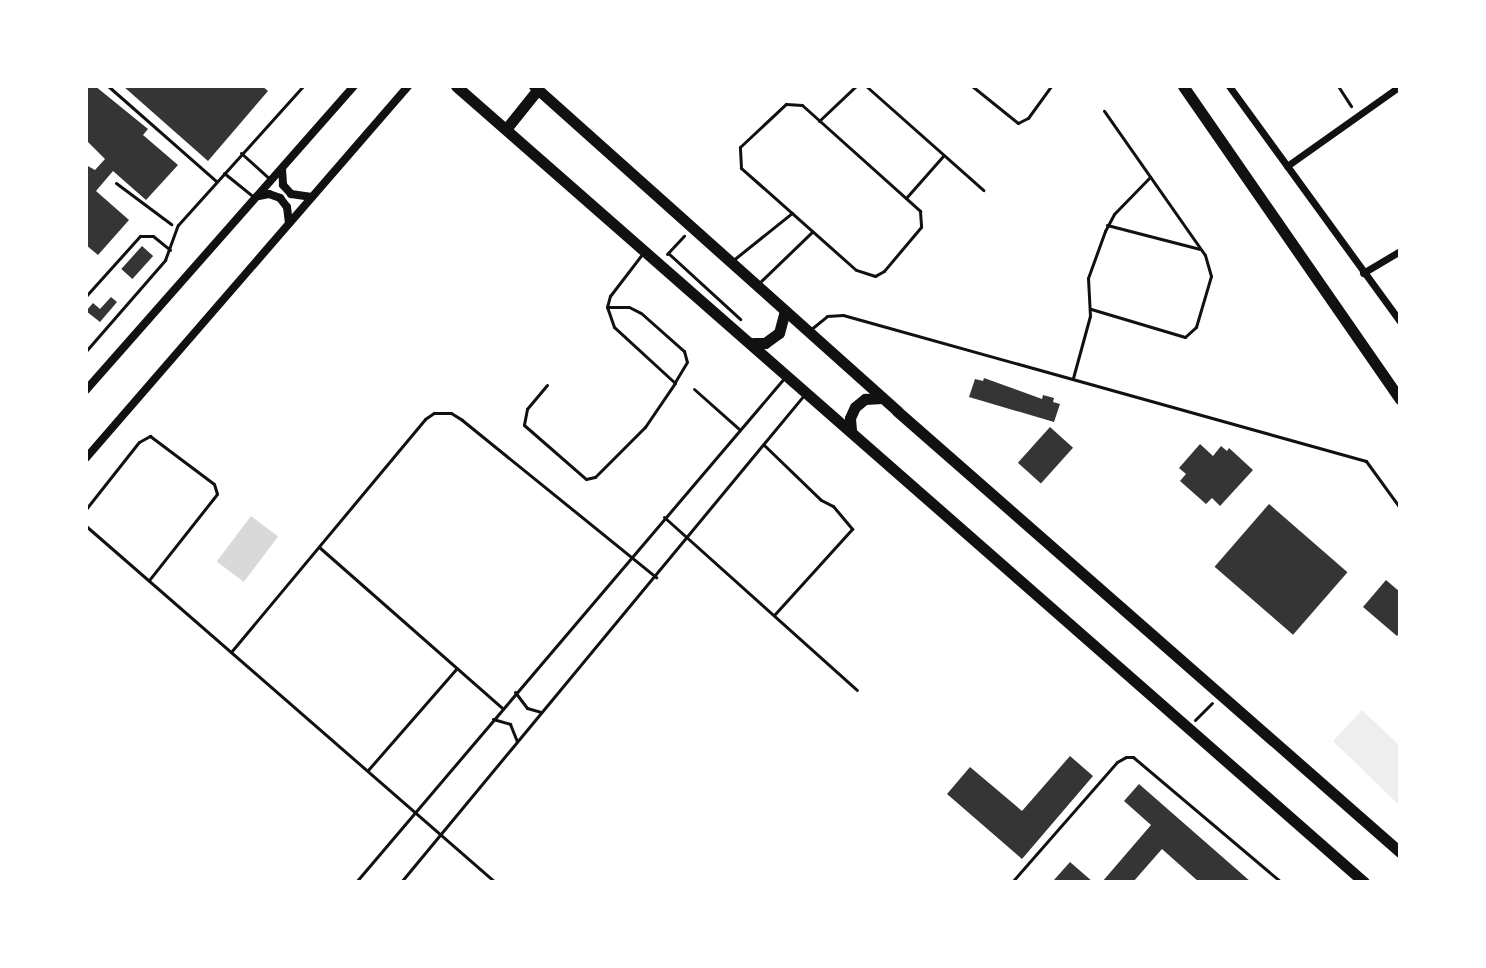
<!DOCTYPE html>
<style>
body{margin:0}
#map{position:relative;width:1486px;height:968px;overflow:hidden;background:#fff;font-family:"Archivo Narrow",sans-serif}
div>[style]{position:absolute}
.green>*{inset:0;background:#eee}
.water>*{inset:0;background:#d9d9d9;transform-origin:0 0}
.building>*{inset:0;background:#353535;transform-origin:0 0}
.path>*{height:3px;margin:-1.5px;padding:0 1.5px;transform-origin:1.5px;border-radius:1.5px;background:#111}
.service>*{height:3px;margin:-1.5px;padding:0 1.5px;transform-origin:1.5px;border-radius:1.5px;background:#111}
.minor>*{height:7px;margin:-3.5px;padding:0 3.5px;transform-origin:3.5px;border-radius:3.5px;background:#111}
.tertiary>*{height:8px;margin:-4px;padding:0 4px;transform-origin:4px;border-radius:4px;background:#111}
.primary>*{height:11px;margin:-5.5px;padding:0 5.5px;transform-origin:5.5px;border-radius:5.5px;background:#111}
span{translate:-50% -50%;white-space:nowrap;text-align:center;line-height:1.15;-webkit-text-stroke:6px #fff;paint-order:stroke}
.frame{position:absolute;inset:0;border:88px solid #fff;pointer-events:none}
</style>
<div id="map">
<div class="green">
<i style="clip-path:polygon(1362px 710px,1400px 746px,1400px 806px,1333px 741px)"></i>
</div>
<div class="water">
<i style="left:251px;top:516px;width:34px;height:57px;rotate:37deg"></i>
</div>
<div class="building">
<i style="clip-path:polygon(86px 86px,95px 86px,132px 116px,148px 129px,143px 135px,178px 165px,146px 200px,113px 171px,96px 191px,129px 220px,98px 255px,86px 245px,86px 165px,95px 170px,105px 159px,86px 140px)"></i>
<i style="clip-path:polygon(123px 86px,262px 86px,268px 91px,208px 161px)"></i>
<i style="left:142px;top:246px;width:15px;height:31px;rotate:42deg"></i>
<i style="clip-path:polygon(111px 297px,117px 302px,100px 322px,86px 311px,93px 303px,100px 309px)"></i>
<i style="clip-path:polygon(984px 378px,1042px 399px,1043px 395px,1054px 398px,1053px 402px,1060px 404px,1054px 422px,969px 397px,975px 379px,983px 381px)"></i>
<i style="left:1050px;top:427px;width:31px;height:48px;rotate:42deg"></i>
<i style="clip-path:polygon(1200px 444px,1213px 456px,1221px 446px,1227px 451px,1229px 448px,1253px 470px,1220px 506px,1212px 498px,1206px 504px,1180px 481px,1186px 474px,1179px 468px)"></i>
<i style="left:1269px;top:504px;width:104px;height:83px;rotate:41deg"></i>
<i style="clip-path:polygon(1386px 580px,1400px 592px,1400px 632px,1397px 636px,1363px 607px)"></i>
<i style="clip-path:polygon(1070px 756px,1093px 776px,1022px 859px,947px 794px,970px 767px,1022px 811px)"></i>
<i style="clip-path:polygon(1139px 784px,1251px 882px,1199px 882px,1162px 849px,1133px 882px,1102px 882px,1151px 825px,1124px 801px)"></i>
<i style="clip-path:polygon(1070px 862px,1093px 882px,1056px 882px,1054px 880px)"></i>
</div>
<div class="path">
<i style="left:1338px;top:86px;width:24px;rotate:57deg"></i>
<i style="left:116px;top:183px;width:69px;rotate:36.7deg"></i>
<i style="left:668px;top:253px;width:98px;rotate:42.5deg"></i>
<i style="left:667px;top:254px;width:25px;rotate:-47deg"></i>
<i style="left:1195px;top:720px;width:24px;rotate:-45deg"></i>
</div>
<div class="service">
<i style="left:108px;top:86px;width:144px;rotate:41.3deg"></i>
<i style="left:866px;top:86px;width:157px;rotate:41.6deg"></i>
<i style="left:972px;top:86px;width:59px;rotate:38.8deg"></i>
<i style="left:1018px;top:123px;width:11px;rotate:-27deg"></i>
<i style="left:1028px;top:118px;width:39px;rotate:-54deg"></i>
<i style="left:786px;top:104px;width:16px;rotate:4deg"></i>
<i style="left:802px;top:105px;width:159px;rotate:41.9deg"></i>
<i style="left:920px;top:211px;width:16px;rotate:86deg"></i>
<i style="left:921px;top:227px;width:57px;rotate:130.1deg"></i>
<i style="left:884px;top:271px;width:10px;rotate:151deg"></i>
<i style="left:875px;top:276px;width:20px;rotate:-162deg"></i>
<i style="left:856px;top:270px;width:154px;rotate:-138.4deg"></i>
<i style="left:741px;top:168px;width:21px;rotate:-93deg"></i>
<i style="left:740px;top:147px;width:63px;rotate:-43.1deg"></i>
<i style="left:819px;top:121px;width:51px;rotate:-43.4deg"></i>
<i style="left:241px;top:153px;width:40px;rotate:42deg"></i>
<i style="left:224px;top:173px;width:40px;rotate:39deg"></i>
<i style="left:906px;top:198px;width:56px;rotate:-48.6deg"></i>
<i style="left:1107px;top:225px;width:96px;rotate:14.5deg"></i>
<i style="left:732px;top:261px;width:77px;rotate:-38.7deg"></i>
<i style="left:759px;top:283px;width:74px;rotate:-43.9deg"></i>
<i style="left:86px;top:296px;width:81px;rotate:-48deg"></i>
<i style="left:140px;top:236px;width:13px"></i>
<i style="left:153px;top:236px;width:22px;rotate:39deg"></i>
<i style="left:607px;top:307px;width:22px"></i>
<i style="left:629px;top:307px;width:13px;rotate:27deg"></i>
<i style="left:641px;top:313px;width:57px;rotate:41.5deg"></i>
<i style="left:684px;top:351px;width:11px;rotate:75deg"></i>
<i style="left:687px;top:362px;width:23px;rotate:121deg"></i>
<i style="left:1091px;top:309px;width:98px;rotate:16.6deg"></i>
<i style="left:1185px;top:337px;width:15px;rotate:-42deg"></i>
<i style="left:1196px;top:327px;width:53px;rotate:-73.6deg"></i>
<i style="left:1211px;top:276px;width:22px;rotate:-106deg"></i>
<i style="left:1205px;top:255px;width:176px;rotate:-125deg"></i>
<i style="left:810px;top:330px;width:22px;rotate:-39deg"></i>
<i style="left:827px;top:316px;width:16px;rotate:-4deg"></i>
<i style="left:843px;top:315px;width:543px;rotate:15.6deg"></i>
<i style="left:1366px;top:461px;width:58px;rotate:54.1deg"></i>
<i style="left:86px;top:351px;width:121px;rotate:-49deg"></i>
<i style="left:165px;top:260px;width:37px;rotate:-70deg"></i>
<i style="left:178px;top:225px;width:187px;rotate:-48deg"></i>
<i style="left:1073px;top:378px;width:64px;rotate:-74.7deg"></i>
<i style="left:1090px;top:316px;width:38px;rotate:-93deg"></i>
<i style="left:1088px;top:278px;width:50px;rotate:-70.1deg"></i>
<i style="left:1105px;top:231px;width:19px;rotate:-62deg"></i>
<i style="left:1114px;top:214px;width:52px;rotate:-45.8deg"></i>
<i style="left:547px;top:385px;width:31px;rotate:130deg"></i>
<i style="left:527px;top:409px;width:16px;rotate:101deg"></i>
<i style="left:524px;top:425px;width:82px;rotate:41.1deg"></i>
<i style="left:586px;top:479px;width:9px;rotate:-13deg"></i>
<i style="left:595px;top:477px;width:71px;rotate:-45deg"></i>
<i style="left:645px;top:427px;width:53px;rotate:-55.7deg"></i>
<i style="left:675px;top:383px;width:83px;rotate:-137.4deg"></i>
<i style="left:614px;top:327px;width:21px;rotate:-109deg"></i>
<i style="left:607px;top:307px;width:11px;rotate:-75deg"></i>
<i style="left:610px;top:296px;width:54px;rotate:-52.5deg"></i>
<i style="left:694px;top:389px;width:60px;rotate:41.6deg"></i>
<i style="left:764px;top:445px;width:79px;rotate:44deg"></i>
<i style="left:821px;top:500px;width:13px;rotate:27deg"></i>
<i style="left:833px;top:506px;width:30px;rotate:50deg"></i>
<i style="left:852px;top:529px;width:115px;rotate:132.2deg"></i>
<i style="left:86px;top:509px;width:85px;rotate:-51.7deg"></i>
<i style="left:139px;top:442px;width:13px;rotate:-29deg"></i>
<i style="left:150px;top:436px;width:80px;rotate:36.9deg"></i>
<i style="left:214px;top:484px;width:10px;rotate:73deg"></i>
<i style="left:217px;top:494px;width:110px;rotate:128.3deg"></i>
<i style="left:664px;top:517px;width:259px;rotate:41.9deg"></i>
<i style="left:86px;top:526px;width:542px;rotate:41.04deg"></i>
<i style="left:319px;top:547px;width:244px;rotate:41.3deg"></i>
<i style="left:231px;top:652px;width:303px;rotate:-50.2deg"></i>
<i style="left:425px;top:419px;width:11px;rotate:-34deg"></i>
<i style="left:434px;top:413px;width:17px"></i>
<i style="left:451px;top:413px;width:13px;rotate:32deg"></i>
<i style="left:462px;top:420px;width:250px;rotate:39deg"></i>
<i style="left:515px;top:692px;width:20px;rotate:53deg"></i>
<i style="left:527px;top:708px;width:15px;rotate:16deg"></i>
<i style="left:493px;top:719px;width:18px;rotate:16deg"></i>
<i style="left:510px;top:724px;width:18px;rotate:68deg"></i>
<i style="left:368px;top:770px;width:135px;rotate:-48.9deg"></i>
<i style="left:356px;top:882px;width:663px;rotate:-49.65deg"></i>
<i style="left:401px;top:882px;width:632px;rotate:-50.39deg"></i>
<i style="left:1012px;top:882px;width:159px;rotate:-48.8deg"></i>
<i style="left:1117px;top:762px;width:10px;rotate:-29deg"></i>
<i style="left:1126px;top:757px;width:7px"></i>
<i style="left:1133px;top:757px;width:194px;rotate:40.2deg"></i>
</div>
<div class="minor">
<i style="left:1229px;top:86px;width:291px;rotate:54deg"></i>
<i style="left:1287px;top:166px;width:138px;rotate:-35.3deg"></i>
<i style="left:1363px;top:273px;width:43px;rotate:-30.7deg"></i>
</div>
<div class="tertiary">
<i style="left:282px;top:169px;width:16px;rotate:86deg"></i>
<i style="left:283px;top:185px;width:12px;rotate:48deg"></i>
<i style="left:291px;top:194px;width:21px;rotate:8deg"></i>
<i style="left:259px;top:196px;width:10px;rotate:-11deg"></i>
<i style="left:269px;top:194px;width:12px;rotate:20deg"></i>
<i style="left:280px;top:198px;width:11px;rotate:52deg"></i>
<i style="left:287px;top:207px;width:16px;rotate:83deg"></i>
<i style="left:86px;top:390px;width:405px;rotate:-48.6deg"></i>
<i style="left:86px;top:458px;width:492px;rotate:-49.1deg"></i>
</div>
<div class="primary">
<i style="left:456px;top:86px;width:1208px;rotate:41.24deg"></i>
<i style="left:534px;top:86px;width:487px;rotate:41.8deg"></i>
<i style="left:897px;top:411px;width:669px;rotate:41.24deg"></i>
<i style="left:1183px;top:86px;width:381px;rotate:55.3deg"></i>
<i style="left:506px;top:129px;width:51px;rotate:-51.3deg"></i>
<i style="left:753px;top:343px;width:12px"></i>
<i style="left:765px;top:343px;width:17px;rotate:-36deg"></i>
<i style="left:779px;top:333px;width:23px;rotate:-75deg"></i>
<i style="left:851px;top:430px;width:12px;rotate:-95deg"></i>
<i style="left:850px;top:418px;width:12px;rotate:-66deg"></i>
<i style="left:855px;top:407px;width:13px;rotate:-39deg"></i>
<i style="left:865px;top:399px;width:17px;rotate:-3deg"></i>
</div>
<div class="frame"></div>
</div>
